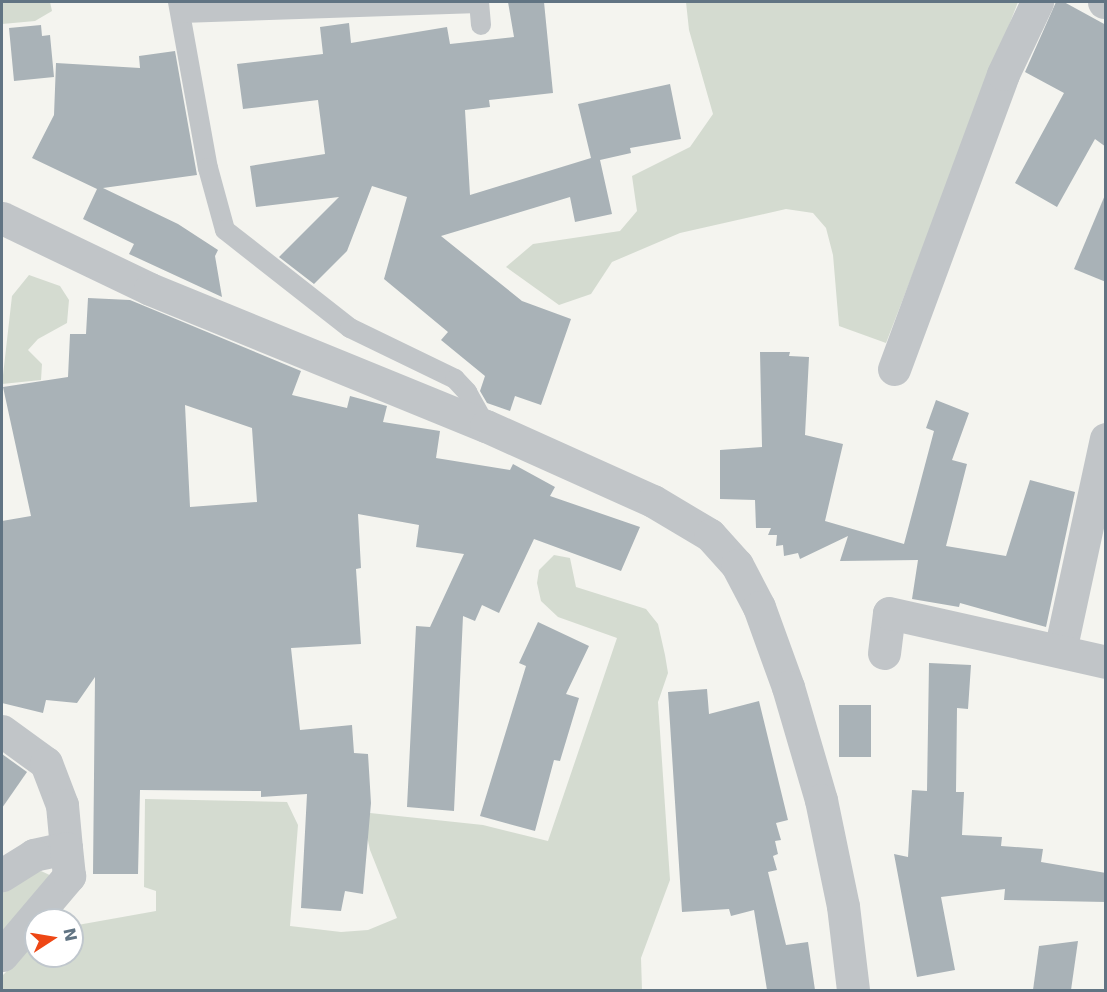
<!DOCTYPE html>
<style>
body{margin:0}
#map{position:relative;width:1107px;height:992px;overflow:hidden;background:#f4f4ef;font-family:"DejaVu Sans",sans-serif}
div>[style]{position:absolute}
.green>*{inset:0;background:#d4dbd0}
.building>*{inset:0;background:#a9b2b7;transform-origin:0 0}
.service>*{height:20px;margin:-10px;padding:0 10px;transform-origin:10px;border-radius:10px;background:#c1c5c8}
.minor>*{height:33px;margin:-16.5px;padding:0 16.5px;transform-origin:16.5px;border-radius:16.5px;background:#c1c5c8}
span{translate:-50% -50%;white-space:nowrap;text-align:center;line-height:1.15;-webkit-text-stroke:6px #fff;paint-order:stroke}
.frame{position:absolute;inset:0;border:3px solid #617483;pointer-events:none}
.north{position:absolute;left:24px;top:908px;width:60px;height:60px;box-sizing:border-box;background:#fff;border:2px solid #c0c7cd;border-radius:50%;rotate:78deg;font-size:16px;font-weight:700;line-height:24px;text-align:center;color:#617483}
.north::after{content:'';display:block;margin:auto;width:21px;height:27px;background:#ee4715;clip-path:polygon(50% 0,100% 100%,50% 72%,0 100%)}
</style>
<div id="map">
<div class="green">
<i style="clip-path:polygon(2px 2px,50px 2px,52px 11px,35px 21px,2px 24px)"></i>
<i style="clip-path:polygon(686px 2px,1018px 2px,886px 343px,839px 326px,833px 255px,826px 228px,813px 213px,786px 209px,680px 233px,612px 262px,591px 294px,559px 305px,506px 267px,533px 244px,620px 231px,637px 211px,632px 176px,690px 147px,713px 114px,689px 30px)"></i>
<i style="clip-path:polygon(29px 275px,60px 286px,69px 300px,67px 323px,38px 339px,28px 350px,42px 364px,41px 380px,2px 384px,12px 296px)"></i>
<i style="clip-path:polygon(554px 555px,570px 558px,576px 587px,646px 609px,658px 624px,665px 655px,668px 673px,658px 702px,670px 880px,641px 958px,642px 990px,2px 990px,2px 976px,36px 942px,36px 956px,72px 956px,72px 926px,156px 911px,156px 891px,144px 887px,145px 799px,287px 802px,298px 825px,290px 926px,341px 932px,368px 930px,397px 918px,370px 850px,365px 827px,370px 813px,483px 825px,548px 841px,617px 638px,558px 617px,541px 601px,537px 583px,539px 570px)"></i>
<i style="clip-path:polygon(41px 871px,54px 877px,2px 938px,2px 891px,19px 875px)"></i>
</div>
<div class="building">
<i style="clip-path:polygon(508px 2px,544px 2px,553px 93px,489px 100px,490px 107px,465px 110px,470px 195px,591px 158px,578px 104px,670px 84px,681px 139px,630px 148px,631px 153px,600px 160px,612px 214px,575px 222px,570px 197px,441px 236px,522px 301px,571px 319px,541px 405px,515px 396px,510px 411px,487px 403px,480px 391px,485px 376px,441px 340px,448px 332px,384px 279px,407px 197px,372px 186px,347px 251px,314px 284px,279px 257px,339px 197px,256px 207px,250px 166px,325px 154px,318px 100px,243px 109px,237px 64px,323px 54px,320px 27px,349px 23px,351px 43px,447px 27px,450px 44px,514px 37px)"></i>
<i style="clip-path:polygon(1056px 2px,1064px 2px,1106px 25px,1106px 147px,1095px 139px,1057px 207px,1015px 183px,1064px 93px,1025px 72px)"></i>
<i style="clip-path:polygon(41px 25px,42px 36px,50px 35px,54px 77px,14px 81px,9px 28px)"></i>
<i style="clip-path:polygon(175px 51px,197px 175px,103px 188px,178px 224px,218px 250px,215px 256px,222px 297px,129px 254px,134px 244px,83px 219px,97px 189px,32px 158px,54px 115px,56px 63px,140px 68px,139px 56px)"></i>
<i style="clip-path:polygon(1105px 195px,1106px 195px,1106px 282px,1074px 269px)"></i>
<i style="clip-path:polygon(evenodd,88px 298px,130px 300px,301px 371px,292px 395px,347px 408px,350px 396px,387px 406px,383px 422px,440px 431px,436px 458px,510px 470px,513px 464px,555px 487px,550px 496px,640px 527px,621px 571px,534px 539px,499px 613px,482px 605px,475px 621px,463px 616px,454px 811px,407px 807px,416px 626px,430px 627px,464px 554px,416px 547px,419px 525px,358px 514px,361px 568px,356px 569px,361px 644px,291px 648px,300px 730px,352px 725px,354px 753px,368px 754px,371px 803px,363px 894px,345px 891px,341px 911px,301px 908px,307px 794px,261px 797px,261px 791px,140px 790px,138px 874px,93px 874px,95px 677px,77px 703px,46px 700px,43px 713px,2px 703px,2px 521px,31px 516px,3px 387px,68px 377px,70px 334px,86px 334px,88px 298px,185px 405px,252px 428px,257px 502px,190px 507px,185px 405px)"></i>
<i style="clip-path:polygon(760px 352px,790px 352px,789px 356px,809px 357px,805px 435px,843px 444px,825px 521px,904px 544px,934px 431px,926px 428px,936px 400px,969px 413px,952px 460px,967px 464px,946px 546px,1006px 556px,1030px 480px,1075px 492px,1046px 627px,960px 603px,959px 607px,912px 599px,918px 560px,840px 561px,848px 536px,800px 559px,798px 553px,784px 556px,783px 545px,776px 546px,777px 535px,768px 535px,771px 528px,756px 528px,755px 500px,720px 499px,720px 450px,762px 447px)"></i>
<i style="clip-path:polygon(538px 622px,589px 646px,566px 694px,579px 698px,560px 761px,554px 760px,535px 831px,480px 816px,526px 666px,519px 663px)"></i>
<i style="clip-path:polygon(929px 663px,971px 665px,968px 709px,957px 708px,956px 792px,964px 792px,962px 835px,1002px 837px,1001px 846px,1043px 849px,1041px 862px,1106px 873px,1106px 902px,1004px 900px,1005px 889px,941px 897px,955px 970px,917px 977px,894px 854px,908px 857px,912px 790px,927px 791px)"></i>
<i style="clip-path:polygon(707px 689px,709px 714px,759px 701px,788px 820px,776px 823px,781px 840px,775px 841px,778px 854px,773px 856px,777px 870px,768px 872px,786px 945px,808px 942px,815px 990px,767px 990px,754px 910px,731px 916px,729px 909px,682px 912px,668px 692px)"></i>
<i style="left:871px;top:705px;width:52px;height:32px;rotate:90deg"></i>
<i style="clip-path:polygon(2px 754px,27px 772px,2px 808px)"></i>
<i style="clip-path:polygon(1078px 941px,1071px 990px,1033px 990px,1039px 946px)"></i>
</div>
<div class="service">
<i style="left:178px;top:2px;width:169px;rotate:79.8deg"></i>
<i style="left:208px;top:168px;width:64px;rotate:74.7deg"></i>
<i style="left:225px;top:230px;width:159px;rotate:38.1deg"></i>
<i style="left:350px;top:328px;width:117px;rotate:25.9deg"></i>
<i style="left:455px;top:379px;width:18px;rotate:47deg"></i>
<i style="left:467px;top:392px;width:39px;rotate:61deg"></i>
<i style="left:479px;top:2px;width:23px;rotate:85deg"></i>
<i style="left:181px;top:13px;width:298px;rotate:-1.9deg"></i>
</div>
<div class="minor">
<i style="left:1104px;top:2px;width:2px"></i>
<i style="left:2px;top:218px;width:164px;rotate:25.6deg"></i>
<i style="left:150px;top:289px;width:363px;rotate:22.2deg"></i>
<i style="left:486px;top:426px;width:183px;rotate:24.2deg"></i>
<i style="left:653px;top:501px;width:66px;rotate:30.8deg"></i>
<i style="left:710px;top:535px;width:40px;rotate:48deg"></i>
<i style="left:737px;top:565px;width:47px;rotate:62.4deg"></i>
<i style="left:759px;top:607px;width:85px;rotate:70.1deg"></i>
<i style="left:788px;top:687px;width:118px;rotate:73.7deg"></i>
<i style="left:821px;top:800px;width:108px;rotate:78.3deg"></i>
<i style="left:843px;top:906px;width:85px;rotate:83.2deg"></i>
<i style="left:894px;top:369px;width:314px;rotate:-69.7deg"></i>
<i style="left:1003px;top:74px;width:80px;rotate:-64.7deg"></i>
<i style="left:1060px;top:651px;width:217px;rotate:-77.8deg"></i>
<i style="left:884px;top:653px;width:40px;rotate:-82.9deg"></i>
<i style="left:889px;top:613px;width:222px;rotate:12.7deg"></i>
<i style="left:2px;top:731px;width:54px;rotate:36deg"></i>
<i style="left:46px;top:763px;width:45px;rotate:69.1deg"></i>
<i style="left:62px;top:805px;width:43px;rotate:84.7deg"></i>
<i style="left:66px;top:848px;width:33px;rotate:168deg"></i>
<i style="left:34px;top:855px;width:38px;rotate:148deg"></i>
<i style="left:2px;top:955px;width:104px;rotate:-49.7deg"></i>
<i style="left:69px;top:876px;width:28px;rotate:-96deg"></i>
</div>
<div class="frame"></div>
<div class="north">N</div>
</div>
